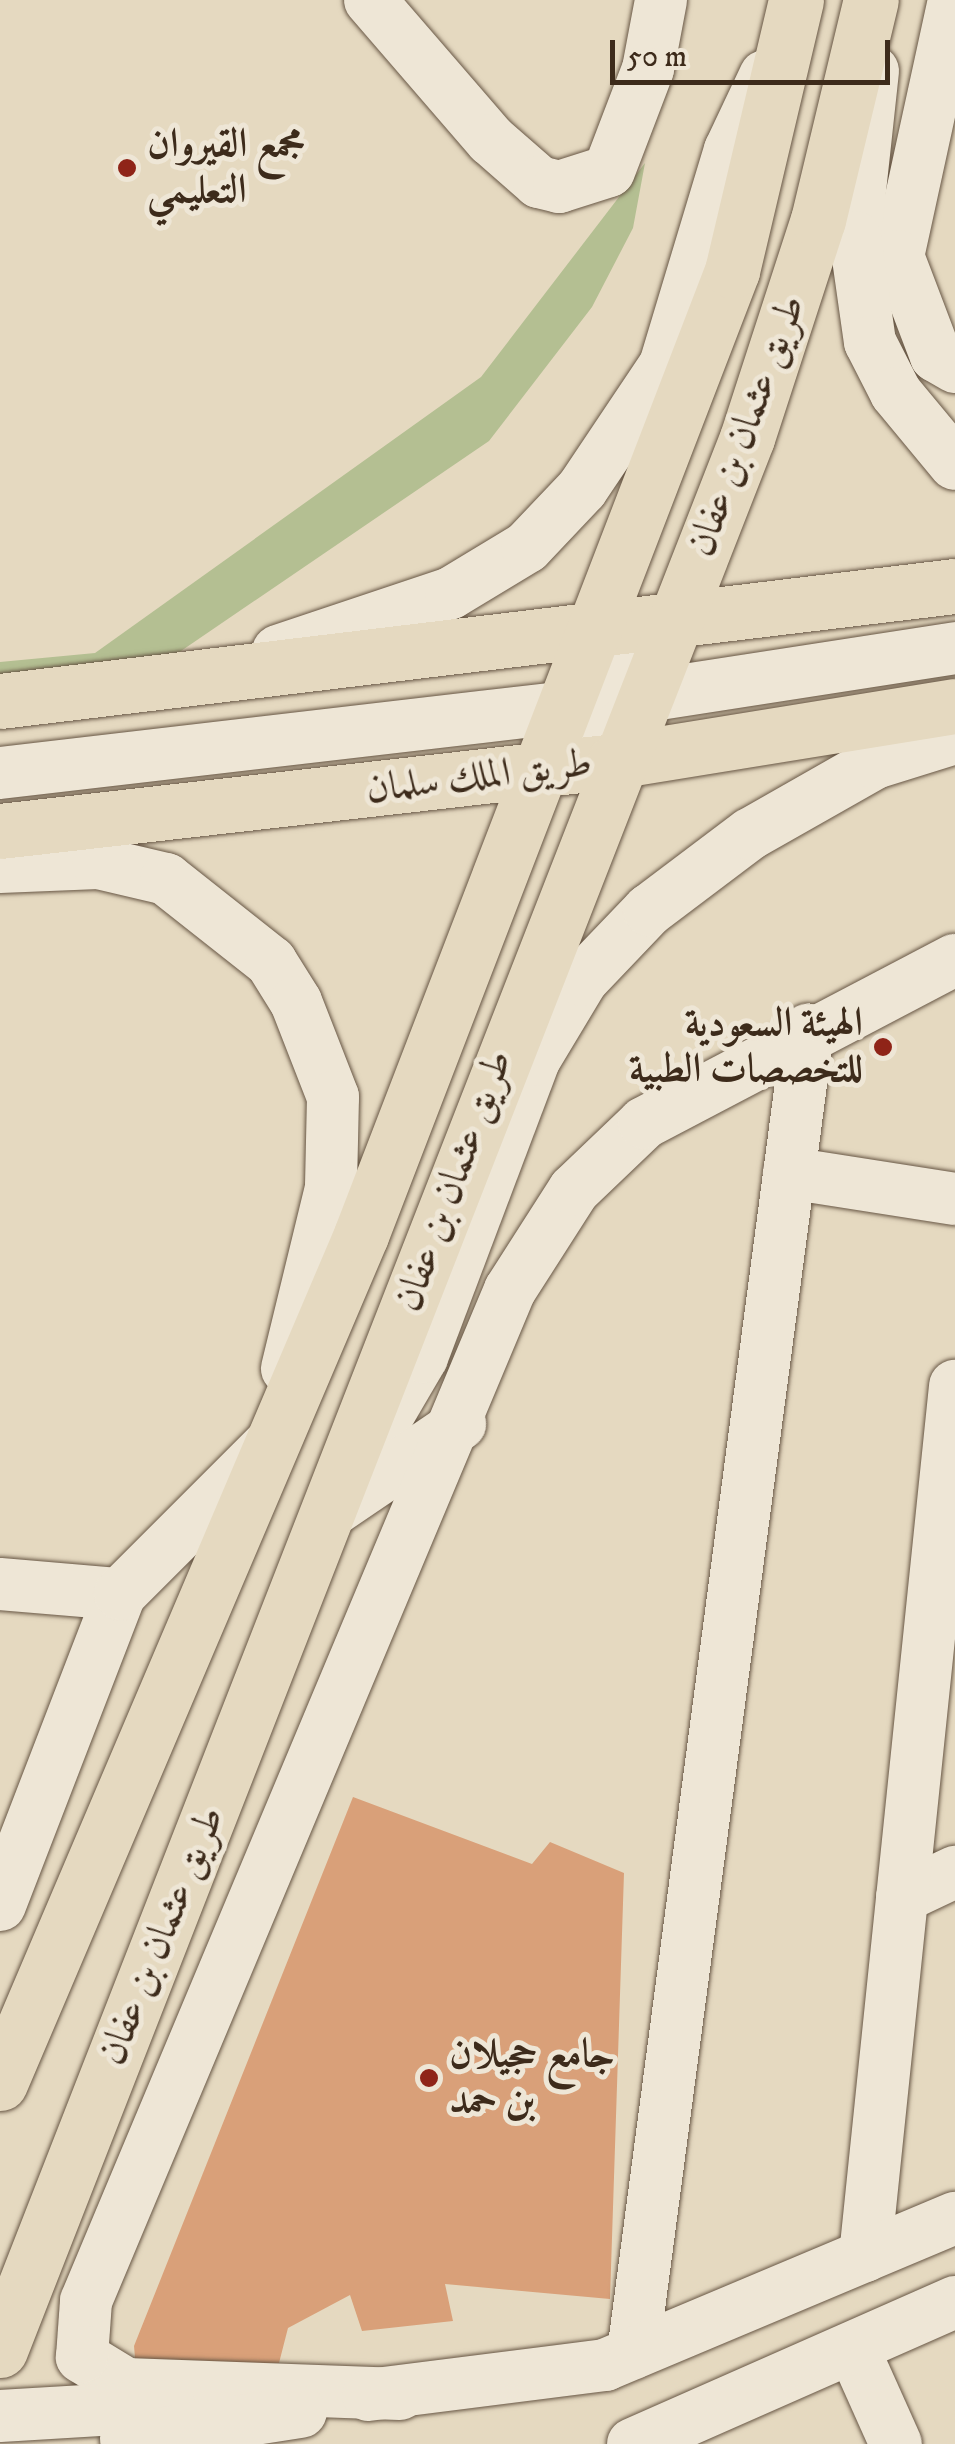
<!DOCTYPE html>
<meta charset="utf-8">
<style>
body{margin:0}
#map{position:relative;width:955px;height:2444px;overflow:hidden;background:#e5d9c0;font-family:"IM FELL DW Pica",Amiri,serif}
div>[style]{position:absolute}
.green>*{inset:0;background:#b4bf92}
.building>*{inset:0;background:#d9a079}
.roads{filter:drop-shadow(0 0 2px #675644) drop-shadow(0 0 2px #675644)}
.minor>*{height:52px;margin:-26px;padding:0 26px;transform-origin:26px;border-radius:26px;background:#eee6d6}
.major>*{height:55px;margin:-27.5px;padding:0 27.5px;transform-origin:27.5px;border-radius:27.5px;background:#e5d9c0}
.dots>*{width:28px;height:28px;translate:-50% -50%;box-sizing:border-box;border:5px solid #eee6d6;border-radius:50%}
span{translate:-50% -50%;white-space:nowrap;text-align:center;line-height:1.15;-webkit-text-stroke:10px #eee6d6;paint-order:stroke}
.poi-label{font-size:40px;color:#3d2b1b;font-weight:700}
.left{translate:0 -50%;text-align:left}
.right{translate:-100% -50%;text-align:right}
.street-label{font-size:40px;color:#3d2b1b}
.scale{position:absolute;left:610px;top:40px;width:280px;height:45px;box-sizing:border-box;border:5px solid #3d2b1b;border-top:0;padding-left:12px;font-size:30px;line-height:35px;white-space:nowrap;color:#3d2b1b;-webkit-text-stroke:8px #eee6d6;paint-order:stroke}
</style>
<div id="map">
<div class="green">
<i style="clip-path:polygon(645px 163px,633px 228px,592px 307px,489px 441px,159px 666px,0 681px,0 662px,95px 653px,481px 377px)"></i>
</div>
<div class="building">
<i style="clip-path:polygon(353px 1797px,532px 1864px,550px 1842px,624px 1873px,610px 2299px,445px 2284px,453px 2321px,362px 2331px,350px 2295px,288px 2328px,279px 2363px,136px 2369px,134px 2346px)"></i>
</div>
<div class="roads">
<div class="minor">
<i style="left:370px;top:0;width:185px;rotate:49.2deg"></i>
<i style="left:491px;top:140px;width:64px;rotate:41.2deg"></i>
<i style="left:539px;top:182px;width:21px;rotate:14deg"></i>
<i style="left:559px;top:187px;width:52px;rotate:-17.7deg"></i>
<i style="left:609px;top:171px;width:109px;rotate:-69.1deg"></i>
<i style="left:648px;top:69px;width:70px;rotate:-79.3deg"></i>
<i style="left:954px;top:0;width:262px;rotate:102.3deg"></i>
<i style="left:898px;top:256px;width:107px;rotate:69.2deg"></i>
<i style="left:936px;top:356px;width:22px;rotate:30deg"></i>
<i style="left:873px;top:71px;width:167px;rotate:96.2deg"></i>
<i style="left:855px;top:237px;width:106px;rotate:81.9deg"></i>
<i style="left:870px;top:342px;width:57px;rotate:63deg"></i>
<i style="left:896px;top:393px;width:92px;rotate:50.3deg"></i>
<i style="left:278px;top:651px;width:182px;rotate:-18.5deg"></i>
<i style="left:451px;top:593px;width:89px;rotate:-31.2deg"></i>
<i style="left:527px;top:547px;width:80px;rotate:-46.5deg"></i>
<i style="left:582px;top:489px;width:149px;rotate:-56.2deg"></i>
<i style="left:665px;top:365px;width:225px;rotate:-73.2deg"></i>
<i style="left:730px;top:150px;width:82px;rotate:-64.7deg"></i>
<i style="left:540px;top:771px;width:130px;rotate:-35.3deg"></i>
<i style="left:646px;top:696px;width:313px;rotate:-8.8deg"></i>
<i style="left:0;top:773px;width:562px;rotate:-6.64deg"></i>
<i style="left:558px;top:708px;width:147px;rotate:-36.4deg"></i>
<i style="left:0;top:867px;width:98px;rotate:-2.3deg"></i>
<i style="left:98px;top:863px;width:70px;rotate:13.2deg"></i>
<i style="left:166px;top:879px;width:134px;rotate:38.3deg"></i>
<i style="left:271px;top:962px;width:47px;rotate:58deg"></i>
<i style="left:296px;top:1002px;width:102px;rotate:68.7deg"></i>
<i style="left:333px;top:1097px;width:91px;rotate:91.3deg"></i>
<i style="left:331px;top:1188px;width:186px;rotate:103.7deg"></i>
<i style="left:789px;top:1173px;width:168px;rotate:8.9deg"></i>
<i style="left:373px;top:1441px;width:97px;rotate:-59.7deg"></i>
<i style="left:422px;top:1357px;width:317px;rotate:-69.3deg"></i>
<i style="left:534px;top:1060px;width:93px;rotate:-59deg"></i>
<i style="left:582px;top:980px;width:97px;rotate:-46.3deg"></i>
<i style="left:649px;top:910px;width:126px;rotate:-37deg"></i>
<i style="left:750px;top:834px;width:144px;rotate:-29.6deg"></i>
<i style="left:875px;top:763px;width:84px;rotate:-17.4deg"></i>
<i style="left:332px;top:1511px;width:155px;rotate:-34.2deg"></i>
<i style="left:0;top:1584px;width:120px;rotate:4.8deg"></i>
<i style="left:902px;top:1897px;width:59px;rotate:-25.3deg"></i>
<i style="left:0;top:1905px;width:333px;rotate:-68.9deg"></i>
<i style="left:120px;top:1594px;width:211px;rotate:-45deg"></i>
<i style="left:865px;top:2256px;width:875px;rotate:-84.09deg"></i>
<i style="left:853px;top:2348px;width:105px;rotate:65.9deg"></i>
<i style="left:633px;top:2353px;width:1335px;rotate:-82.46deg"></i>
<i style="left:400px;top:2394px;width:274px;rotate:-177.9deg"></i>
<i style="left:126px;top:2384px;width:52px;rotate:-148.5deg"></i>
<i style="left:82px;top:2357px;width:56px;rotate:-85.9deg"></i>
<i style="left:86px;top:2301px;width:1096px;rotate:-67.25deg"></i>
<i style="left:510px;top:1290px;width:119px;rotate:-57.4deg"></i>
<i style="left:574px;top:1190px;width:97px;rotate:-43.7deg"></i>
<i style="left:644px;top:1123px;width:351px;rotate:-27.7deg"></i>
<i style="left:368px;top:2395px;width:239px;rotate:-7.2deg"></i>
<i style="left:605px;top:2365px;width:380px;rotate:-22.8deg"></i>
<i style="left:0;top:2416px;width:170px;rotate:-3.4deg"></i>
<i style="left:126px;top:2439px;width:177px;rotate:-8.8deg"></i>
<i style="left:633px;top:2444px;width:352px;rotate:-23.8deg"></i>
</div>
<div class="major">
<i style="left:0;top:701px;width:962px;rotate:-6.87deg"></i>
<i style="left:0;top:831px;width:619px;rotate:-6.49deg"></i>
<i style="left:615px;top:761px;width:344px;rotate:-9.2deg"></i>
<i style="left:0;top:2083px;width:922px;rotate:-66.94deg"></i>
<i style="left:361px;top:1235px;width:1033px;rotate:-68.95deg"></i>
<i style="left:732px;top:271px;width:278px;rotate:-76.7deg"></i>
<i style="left:0;top:2350px;width:2053px;rotate:-68.66deg"></i>
<i style="left:747px;top:438px;width:229px;rotate:-72deg"></i>
<i style="left:818px;top:220px;width:226px;rotate:-76.5deg"></i>
</div>
</div>
<div class="dots">
<i style="left:127px;top:168px;background:#8f2418"></i>
<i style="left:883px;top:1047px;background:#8f2418"></i>
<i style="left:429px;top:2078px;background:#8f2418"></i>
</div>
<div class="poi-label">
<span class="left" style="left:147px;top:168px">مجمع القيروان<br>التعليمي</span>
<span class="right" style="left:863px;top:1047px">الهيئة السعودية<br>للتخصصات الطبية</span>
<span class="left" style="left:449px;top:2078px">جامع حجيلان<br>بن حمد</span>
</div>
<div class="street-label">
<span style="left:747px;top:426px;rotate:-70deg">طريق عثمان بن عفان</span>
<span style="left:479px;top:777px;rotate:-7deg">طريق الملك سلمان</span>
<span style="left:454px;top:1181px;rotate:-70deg">طريق عثمان بن عفان</span>
<span style="left:162px;top:1936px;rotate:-68deg">طريق عثمان بن عفان</span>
</div>
<div class="scale">50 m</div>
</div>
